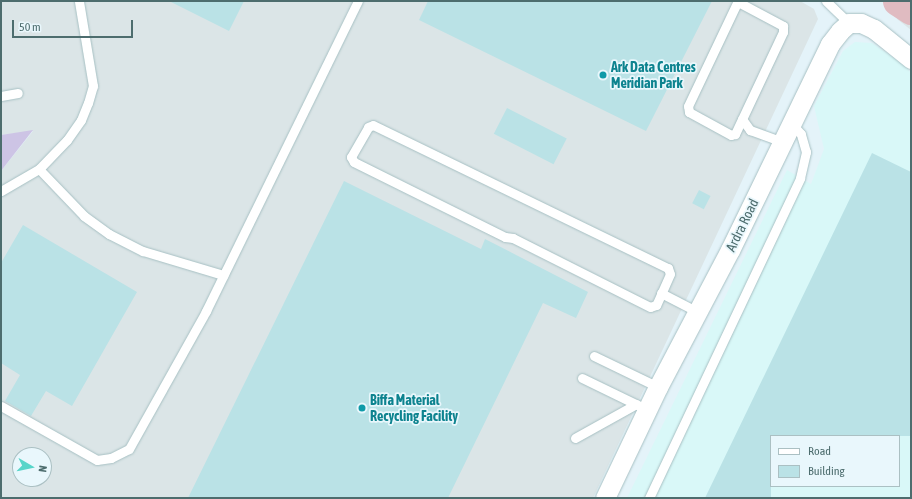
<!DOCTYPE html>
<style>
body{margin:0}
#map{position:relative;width:912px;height:499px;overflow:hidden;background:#e4f3f9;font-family:"Asap Condensed",sans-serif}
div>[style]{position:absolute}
.commercial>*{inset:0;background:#d9f8f8}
.industrial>*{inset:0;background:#dbe5e7}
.green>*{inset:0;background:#cdc4e5}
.river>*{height:29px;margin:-14.5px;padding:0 14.5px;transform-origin:14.5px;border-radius:14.5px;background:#e0bbc1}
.building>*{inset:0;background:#bae2e6;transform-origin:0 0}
.roads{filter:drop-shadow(0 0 1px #a7c0c3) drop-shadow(0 0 1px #a7c0c3)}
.service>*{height:9px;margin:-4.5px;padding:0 4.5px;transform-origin:4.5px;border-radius:4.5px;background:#fff}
.minor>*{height:19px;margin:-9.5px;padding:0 9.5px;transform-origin:9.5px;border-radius:9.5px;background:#fff}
.dots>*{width:11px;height:11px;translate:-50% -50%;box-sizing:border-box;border:2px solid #e9f7fc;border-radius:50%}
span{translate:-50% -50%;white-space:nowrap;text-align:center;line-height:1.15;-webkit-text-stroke:3.5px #e9f7fc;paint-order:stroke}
.culture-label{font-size:14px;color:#0d838f;font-weight:700}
.left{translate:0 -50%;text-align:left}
.street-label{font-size:14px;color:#4d6d6e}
.frame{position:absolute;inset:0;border:2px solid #4d6d6e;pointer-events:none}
.legend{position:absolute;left:770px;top:435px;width:130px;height:52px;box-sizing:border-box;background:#e9f7fc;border:1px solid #abc0c3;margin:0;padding:5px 7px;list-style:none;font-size:12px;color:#4d6d6e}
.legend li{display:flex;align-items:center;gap:8px;height:20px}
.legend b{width:20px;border:1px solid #abc0c3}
.north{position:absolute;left:12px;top:447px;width:40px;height:40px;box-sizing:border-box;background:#e9f7fc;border:1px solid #abc0c3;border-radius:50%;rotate:99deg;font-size:11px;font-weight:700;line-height:16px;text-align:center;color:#4d6d6e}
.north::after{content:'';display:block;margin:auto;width:14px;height:18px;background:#57d5c9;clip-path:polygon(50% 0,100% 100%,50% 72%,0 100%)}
.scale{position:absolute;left:12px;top:20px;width:121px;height:18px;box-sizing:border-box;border:2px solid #4d6d6e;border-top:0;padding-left:5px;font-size:12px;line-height:14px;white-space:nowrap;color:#4d6d6e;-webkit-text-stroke:3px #e9f7fc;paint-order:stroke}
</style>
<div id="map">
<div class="commercial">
<i style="clip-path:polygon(evenodd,855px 42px,872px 43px,904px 65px,911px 73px,911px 498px,627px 498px,787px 170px,811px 184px,824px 149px,814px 106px,843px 51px,855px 42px,771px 436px,899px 436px,899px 486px,771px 486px,771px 436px)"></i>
</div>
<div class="industrial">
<i style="clip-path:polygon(evenodd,1px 1px,800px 1px,814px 9px,818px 19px,593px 498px,1px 498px,1px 171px,33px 131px,1px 135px,1px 1px,20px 455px,44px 455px,44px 479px,20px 479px,20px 455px)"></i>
<i style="clip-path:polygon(911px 1px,911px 30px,897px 19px)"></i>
</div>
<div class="green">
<i style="clip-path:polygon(33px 130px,1px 171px,1px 135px)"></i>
</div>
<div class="river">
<i style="left:897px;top:1px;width:17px;rotate:33deg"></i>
</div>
<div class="building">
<i style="clip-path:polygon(169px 1px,244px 1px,229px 31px)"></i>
<i style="clip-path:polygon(428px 1px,712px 1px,646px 131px,419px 20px)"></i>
<i style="left:507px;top:108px;width:67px;height:29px;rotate:27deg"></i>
<i style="clip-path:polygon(872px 153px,911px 172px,911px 436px,771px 436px,771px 498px,705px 498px)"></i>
<i style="clip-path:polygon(344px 181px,481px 249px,485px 239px,588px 292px,576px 318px,543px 303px,448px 498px,188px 498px)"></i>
<i style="left:699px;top:190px;width:13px;height:15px;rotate:27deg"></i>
<i style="clip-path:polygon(23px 225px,137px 292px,72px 406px,46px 391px,31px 416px,5px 401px,20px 375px,1px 363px,1px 263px)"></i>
</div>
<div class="roads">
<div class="service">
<i style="left:826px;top:1px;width:32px;rotate:44deg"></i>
<i style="left:737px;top:3px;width:3px"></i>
<i style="left:740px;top:3px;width:49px;rotate:28.1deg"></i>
<i style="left:783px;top:26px;width:6px;rotate:90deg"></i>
<i style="left:783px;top:32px;width:113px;rotate:115.2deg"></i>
<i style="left:735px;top:134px;width:4px;rotate:166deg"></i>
<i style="left:731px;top:135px;width:48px;rotate:-151.3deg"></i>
<i style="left:689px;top:112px;width:6px;rotate:-99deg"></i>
<i style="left:688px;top:106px;width:114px;rotate:-64.6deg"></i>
<i style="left:1px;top:96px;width:17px;rotate:-10deg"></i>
<i style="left:742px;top:119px;width:14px;rotate:54deg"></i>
<i style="left:750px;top:130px;width:35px;rotate:20deg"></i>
<i style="left:373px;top:125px;width:328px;rotate:25.9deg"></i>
<i style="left:668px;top:268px;width:6px;rotate:72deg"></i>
<i style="left:670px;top:274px;width:34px;rotate:114deg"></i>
<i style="left:656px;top:305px;width:6px;rotate:162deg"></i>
<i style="left:650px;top:307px;width:153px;rotate:-153.3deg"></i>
<i style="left:513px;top:238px;width:8px;rotate:-173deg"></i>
<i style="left:505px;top:237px;width:169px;rotate:-153.6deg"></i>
<i style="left:354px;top:162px;width:6px;rotate:-121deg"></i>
<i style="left:351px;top:157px;width:34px;rotate:-60deg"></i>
<i style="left:368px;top:127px;width:5px;rotate:-22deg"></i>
<i style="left:39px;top:169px;width:65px;rotate:46.2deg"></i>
<i style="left:84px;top:216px;width:31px;rotate:36deg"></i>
<i style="left:109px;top:234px;width:38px;rotate:27deg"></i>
<i style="left:143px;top:251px;width:84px;rotate:16.7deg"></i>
<i style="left:1px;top:191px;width:44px;rotate:-30.1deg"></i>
<i style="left:39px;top:169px;width:40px;rotate:-46deg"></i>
<i style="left:67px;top:140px;width:24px;rotate:-55deg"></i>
<i style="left:81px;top:120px;width:18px;rotate:-68deg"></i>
<i style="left:88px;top:103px;width:18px;rotate:-74deg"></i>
<i style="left:93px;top:86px;width:86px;rotate:-99.4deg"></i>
<i style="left:661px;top:293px;width:42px;rotate:27.2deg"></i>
<i style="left:594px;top:356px;width:71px;rotate:25.8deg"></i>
<i style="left:582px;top:378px;width:73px;rotate:25.9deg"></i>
<i style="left:1px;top:406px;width:110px;rotate:29.4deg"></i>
<i style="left:97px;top:460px;width:14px;rotate:-8deg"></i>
<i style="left:111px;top:458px;width:20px;rotate:-27deg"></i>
<i style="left:129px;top:449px;width:158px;rotate:-60.8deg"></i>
<i style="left:206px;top:311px;width:345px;rotate:-63.9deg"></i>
<i style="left:575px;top:438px;width:70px;rotate:-29.1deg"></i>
<i style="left:649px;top:498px;width:354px;rotate:-64.7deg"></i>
<i style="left:800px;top:178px;width:27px;rotate:-77deg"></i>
<i style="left:806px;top:152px;width:19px;rotate:-106deg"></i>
<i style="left:801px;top:134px;width:15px;rotate:-132deg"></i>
</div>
<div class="minor">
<i style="left:605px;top:498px;width:123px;rotate:-64.5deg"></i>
<i style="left:658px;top:387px;width:155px;rotate:-62.3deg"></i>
<i style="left:730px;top:250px;width:229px;rotate:-64.1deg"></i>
<i style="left:830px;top:44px;width:16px;rotate:-52deg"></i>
<i style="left:840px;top:31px;width:12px;rotate:-42deg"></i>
<i style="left:849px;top:23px;width:12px"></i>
<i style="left:861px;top:23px;width:14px;rotate:25deg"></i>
<i style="left:874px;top:29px;width:48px;rotate:39deg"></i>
</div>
</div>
<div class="dots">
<i style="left:603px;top:75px;background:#0f9aa8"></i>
<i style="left:362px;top:408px;background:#0f9aa8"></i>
</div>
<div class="culture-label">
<span class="left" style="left:611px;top:75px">Ark Data Centres<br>Meridian Park</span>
<span class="left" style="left:370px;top:408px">Biffa Material<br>Recycling Facility</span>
</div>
<div class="street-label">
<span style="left:742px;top:225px;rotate:-64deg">Ardra Road</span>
</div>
<div class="frame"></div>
<ul class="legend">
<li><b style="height:5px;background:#fff"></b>Road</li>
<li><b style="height:11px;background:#bae2e6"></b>Building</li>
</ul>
<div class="north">N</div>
<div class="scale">50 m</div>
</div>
